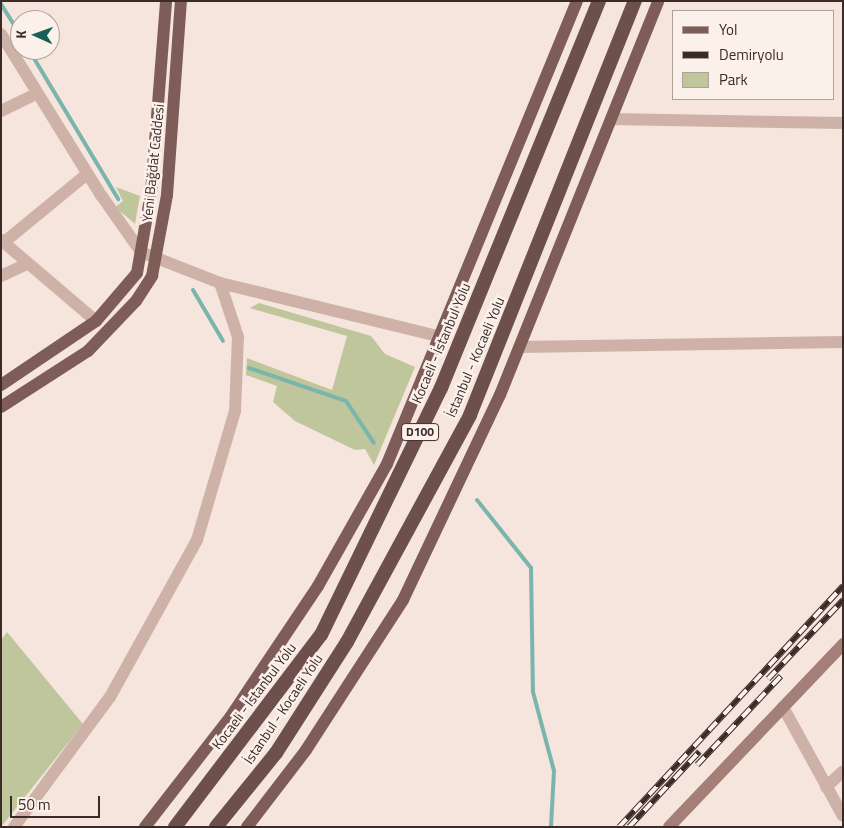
<!DOCTYPE html>
<meta charset="utf-8">
<style>
body{margin:0}
#map{position:relative;width:844px;height:828px;overflow:hidden;background:#f5e5dd;font-family:"Titillium Web",sans-serif}
div>[style]{position:absolute}
.green>*{inset:0;background:#c0c69b}
.stream>*{height:4px;margin:-2px;padding:0 2px;transform-origin:2px;border-radius:2px;background:#79b5ac}
.minor>*{height:12px;margin:-6px;padding:0 6px;transform-origin:6px;border-radius:6px;background:#cfb2a7}
.tertiary>*{height:12px;margin:-6px;padding:0 6px;transform-origin:6px;border-radius:6px;background:#cfb2a7}
.secondary>*{height:12px;margin:-6px;padding:0 6px;transform-origin:6px;border-radius:6px;background:#a37f78}
.primary>*{height:12px;margin:-6px;padding:0 6px;transform-origin:6px;border-radius:6px;background:#7e5d58}
.trunk>*{height:14px;margin:-7px;padding:0 7px;transform-origin:7px;border-radius:7px;background:#6d504c}
.rail>*{height:5.5px;margin-top:-2.75px;transform-origin:0;background:repeating-linear-gradient(90deg,#fcf0ea 0 11px,#3a2b28 0 22px);box-sizing:border-box;border-block:1px solid #3a2b28}
span{translate:-50% -50%;white-space:nowrap;text-align:center;line-height:1.15;-webkit-text-stroke:5px #fcf0ea;paint-order:stroke}
.shield-label span{padding:1px 4px;background:#fcf0ea;border:1px solid;border-radius:4px;-webkit-text-stroke-width:0}
.shield-label{font-size:12px;color:#3a2b28;font-weight:700}
.street-label{font-size:14px;color:#3a2b28}
.frame{position:absolute;inset:0;border:2px solid #3a2b28;pointer-events:none}
.legend{position:absolute;left:672px;top:10px;width:162px;height:90px;box-sizing:border-box;background:#fcf0ea;border:1px solid #aea19c;margin:0;padding:6px 9px;list-style:none;font-size:15px;color:#3a2b28}
.legend li{display:flex;align-items:center;gap:10px;height:25px}
.legend b{width:25px;border:1px solid #aea19c}
.north{position:absolute;left:10px;top:10px;width:50px;height:50px;box-sizing:border-box;background:#fcf0ea;border:1px solid #aea19c;border-radius:50%;rotate:272deg;font-size:14px;font-weight:700;line-height:20px;text-align:center;color:#3a2b28}
.north::after{content:'';display:block;margin:auto;width:18px;height:22px;background:#196158;clip-path:polygon(50% 0,100% 100%,50% 72%,0 100%)}
.scale{position:absolute;left:10px;top:796px;width:90px;height:22px;box-sizing:border-box;border:2px solid #3a2b28;border-top:0;padding-left:6px;font-size:15px;line-height:18px;white-space:nowrap;color:#3a2b28;-webkit-text-stroke:4px #fcf0ea;paint-order:stroke}
</style>
<div id="map">
<div class="green">
<i style="clip-path:polygon(116px 187px,140px 196px,135px 224px,115px 207px,123px 201px)"></i>
<i style="clip-path:polygon(259px 303px,371px 336px,385px 354px,415px 367px,374px 465px,365px 449px,355px 450px,295px 421px,273px 402px,277px 386px,246px 375px,247px 358px,332px 390px,347px 336px,250px 308px)"></i>
<i style="clip-path:polygon(7px 632px,83px 724px,1px 827px,1px 640px)"></i>
</div>
<div class="stream">
<i style="left:1px;top:4px;width:36px;rotate:58deg"></i>
<i style="left:29px;top:50px;width:174px;rotate:59.1deg"></i>
<i style="left:193px;top:290px;width:59px;rotate:59.5deg"></i>
<i style="left:249px;top:368px;width:102px;rotate:18.8deg"></i>
<i style="left:346px;top:401px;width:50px;rotate:56.3deg"></i>
<i style="left:477px;top:500px;width:87px;rotate:51.5deg"></i>
<i style="left:531px;top:568px;width:124px;rotate:89.1deg"></i>
<i style="left:533px;top:692px;width:82px;rotate:75.1deg"></i>
<i style="left:554px;top:771px;width:56px;rotate:93.1deg"></i>
</div>
<div class="minor">
<i style="left:1px;top:34px;width:190px;rotate:58.2deg"></i>
<i style="left:101px;top:195px;width:70px;rotate:54.9deg"></i>
<i style="left:141px;top:252px;width:85px;rotate:21.4deg"></i>
<i style="left:220px;top:283px;width:228px;rotate:13.7deg"></i>
<i style="left:1px;top:111px;width:39px;rotate:-26deg"></i>
<i style="left:611px;top:119px;width:232px;rotate:1deg"></i>
<i style="left:3px;top:243px;width:109px;rotate:-39.4deg"></i>
<i style="left:1px;top:276px;width:26px;rotate:-25deg"></i>
<i style="left:520px;top:347px;width:323px;rotate:-0.9deg"></i>
<i style="left:783px;top:707px;width:124px;rotate:61.2deg"></i>
<i style="left:826px;top:787px;width:23px;rotate:-43deg"></i>
<i style="left:14px;top:827px;width:162px;rotate:-53.6deg"></i>
<i style="left:110px;top:697px;width:179px;rotate:-61deg"></i>
<i style="left:197px;top:540px;width:134px;rotate:-73.6deg"></i>
<i style="left:235px;top:411px;width:74px;rotate:-87.7deg"></i>
<i style="left:238px;top:337px;width:57px;rotate:-108.4deg"></i>
</div>
<div class="tertiary">
<i style="left:1px;top:240px;width:125px;rotate:40.5deg"></i>
</div>
<div class="secondary">
<i style="left:669px;top:827px;width:253px;rotate:-46.4deg"></i>
</div>
<div class="primary">
<i style="left:1px;top:385px;width:115px;rotate:-34deg"></i>
<i style="left:96px;top:321px;width:63px;rotate:-49.5deg"></i>
<i style="left:137px;top:273px;width:81px;rotate:-80.1deg"></i>
<i style="left:151px;top:193px;width:193px;rotate:-85.5deg"></i>
<i style="left:1px;top:407px;width:103px;rotate:-32.8deg"></i>
<i style="left:88px;top:351px;width:69px;rotate:-46.2deg"></i>
<i style="left:136px;top:301px;width:30px;rotate:-57deg"></i>
<i style="left:152px;top:276px;width:82px;rotate:-79.5deg"></i>
<i style="left:167px;top:195px;width:195px;rotate:-85.9deg"></i>
<i style="left:145px;top:827px;width:140px;rotate:-52.2deg"></i>
<i style="left:231px;top:716px;width:156px;rotate:-56.2deg"></i>
<i style="left:318px;top:586px;width:140px;rotate:-60.5deg"></i>
<i style="left:387px;top:464px;width:500px;rotate:-67.69deg"></i>
<i style="left:247px;top:827px;width:97px;rotate:-52.5deg"></i>
<i style="left:306px;top:750px;width:179px;rotate:-57.1deg"></i>
<i style="left:403px;top:600px;width:227px;rotate:-64.7deg"></i>
<i style="left:500px;top:395px;width:424px;rotate:-68.1deg"></i>
</div>
<div class="trunk">
<i style="left:175px;top:827px;width:241px;rotate:-52.8deg"></i>
<i style="left:321px;top:635px;width:275px;rotate:-64.1deg"></i>
<i style="left:441px;top:388px;width:418px;rotate:-67.8deg"></i>
<i style="left:216px;top:827px;width:95px;rotate:-51deg"></i>
<i style="left:276px;top:753px;width:132px;rotate:-57.4deg"></i>
<i style="left:347px;top:642px;width:258px;rotate:-61.5deg"></i>
<i style="left:470px;top:415px;width:446px;rotate:-68.3deg"></i>
</div>
<div class="rail">
<i style="left:768px;top:679px;width:109px;rotate:-46.5deg"></i>
<i style="left:697px;top:765px;width:122px;rotate:-46.7deg"></i>
<i style="left:619px;top:827px;width:329px;rotate:-47.1deg"></i>
<i style="left:629px;top:827px;width:103px;rotate:-47deg"></i>
</div>
<div class="shield-label">
<span style="left:420px;top:432px">D100</span>
</div>
<div class="street-label">
<span style="left:153px;top:163px;rotate:-84deg">Yeni Bağdat Caddesi</span>
<span style="left:441px;top:343px;rotate:-67deg">Kocaeli - İstanbul Yolu</span>
<span style="left:475px;top:357px;rotate:-67deg">İstanbul - Kocaeli Yolu</span>
<span style="left:254px;top:696px;rotate:-53deg">Kocaeli - İstanbul Yolu</span>
<span style="left:283px;top:709px;rotate:-56deg">İstanbul - Kocaeli Yolu</span>
</div>
<div class="frame"></div>
<ul class="legend">
<li><b style="height:6px;background:#7e5d58"></b>Yol</li>
<li><b style="height:6px;background:#3a2b28"></b>Demiryolu</li>
<li><b style="height:14px;background:#c0c69b"></b>Park</li>
</ul>
<div class="north">K</div>
<div class="scale">50 m</div>
</div>
